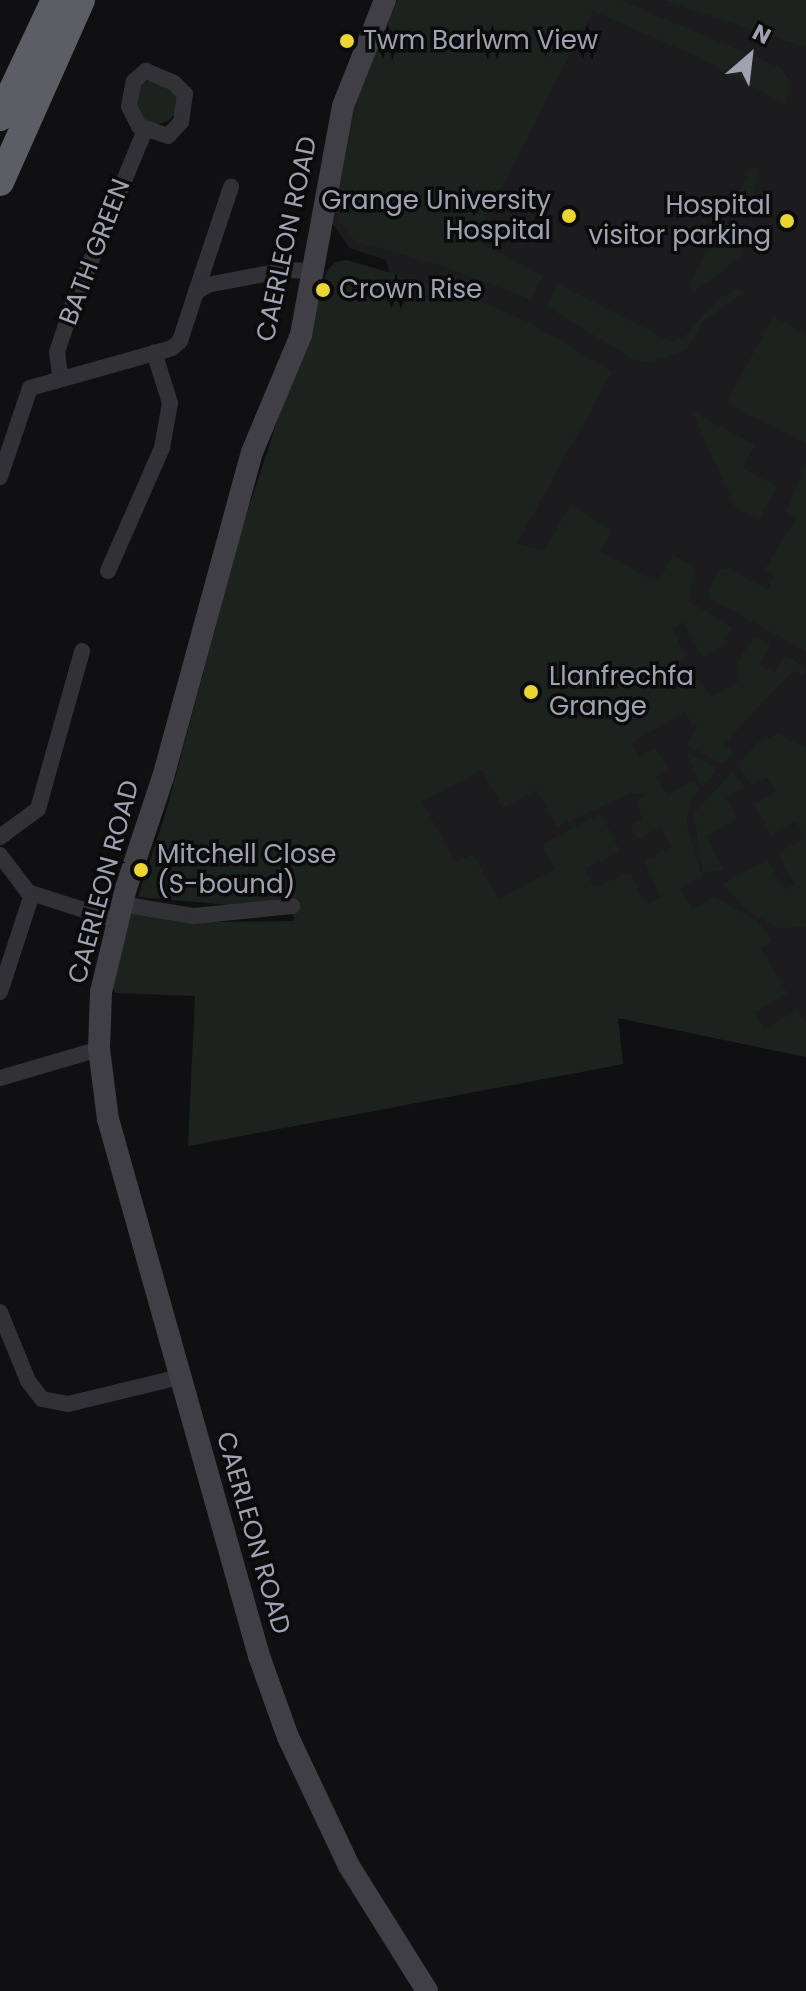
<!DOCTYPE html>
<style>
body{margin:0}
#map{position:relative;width:806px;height:1991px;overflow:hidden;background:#100f11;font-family:Poppins,sans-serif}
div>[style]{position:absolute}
.built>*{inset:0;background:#1c1c1e}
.green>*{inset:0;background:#1c231e}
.round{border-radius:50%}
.street>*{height:16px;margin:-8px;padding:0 8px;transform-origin:8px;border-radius:8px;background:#313136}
.secondary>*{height:22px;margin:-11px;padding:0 11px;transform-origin:11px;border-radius:11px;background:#3f3f45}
.highway>*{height:28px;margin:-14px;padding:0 14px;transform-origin:14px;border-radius:14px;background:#5d5d66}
.dots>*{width:22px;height:22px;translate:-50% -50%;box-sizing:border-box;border:4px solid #0b0b0c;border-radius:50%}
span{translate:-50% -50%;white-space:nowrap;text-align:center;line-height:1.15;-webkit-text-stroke:7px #0b0b0c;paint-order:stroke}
.poi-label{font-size:26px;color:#a1a2b1}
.left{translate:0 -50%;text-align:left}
.right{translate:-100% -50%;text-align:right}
.street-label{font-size:26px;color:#a1a2b1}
.north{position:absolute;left:710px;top:16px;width:80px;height:80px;-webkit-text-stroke:6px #0b0b0c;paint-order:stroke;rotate:28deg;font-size:22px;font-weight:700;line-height:32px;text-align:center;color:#a1a2b1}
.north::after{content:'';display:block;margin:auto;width:28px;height:36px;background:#a1a2b1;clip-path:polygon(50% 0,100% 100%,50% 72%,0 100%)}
</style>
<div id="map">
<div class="built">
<i style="clip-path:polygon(392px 0,806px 0,806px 1057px,618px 1018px,623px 1064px,188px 1146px,295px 929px,291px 895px,268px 891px,389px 270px,386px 260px,350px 248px,333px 224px,333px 208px,359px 82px)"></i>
</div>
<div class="green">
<i style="clip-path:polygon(399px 0,620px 0,781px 68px,789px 80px,787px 105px,700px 58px,593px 11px,474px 239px,543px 276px,530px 299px,443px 266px,355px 241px,338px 221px,342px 166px,364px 75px)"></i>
<i style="clip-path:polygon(664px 0,806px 0,806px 47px,709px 16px)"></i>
<i class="round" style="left:134px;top:80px;width:44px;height:44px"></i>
<i style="clip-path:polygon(751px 167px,759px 169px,750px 212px,731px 207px)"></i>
<i style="clip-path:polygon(724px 222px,748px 227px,741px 257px,695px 291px,689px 285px)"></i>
<i style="clip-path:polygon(evenodd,347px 260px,464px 295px,533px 324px,612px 372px,517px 543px,544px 551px,571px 504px,611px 530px,600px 551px,652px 580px,660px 579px,673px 555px,695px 567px,689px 601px,732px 628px,722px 647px,702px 657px,684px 622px,672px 628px,686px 657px,670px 666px,681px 687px,698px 679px,710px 696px,732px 687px,740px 679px,737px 662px,754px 637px,770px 645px,760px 665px,775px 673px,786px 654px,806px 670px,803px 675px,793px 671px,746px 720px,725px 744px,733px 754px,722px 764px,687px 745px,698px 723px,692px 725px,685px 712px,631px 743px,639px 757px,655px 747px,668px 769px,656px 776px,668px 795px,694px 780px,700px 789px,689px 802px,687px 825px,702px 877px,681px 889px,692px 910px,714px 897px,757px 921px,772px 941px,761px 948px,787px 993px,754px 1013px,764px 1029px,798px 1010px,806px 1024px,806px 1057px,618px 1018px,623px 1064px,188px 1146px,195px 996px,115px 993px,110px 979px,128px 910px,213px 922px,294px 921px,291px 895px,251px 907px,138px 897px,166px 812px,243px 525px,327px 271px,335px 262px,347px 260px,482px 770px,503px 808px,537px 790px,556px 827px,631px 793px,645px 793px,637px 802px,642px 819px,630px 824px,637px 839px,662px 827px,672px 847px,644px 860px,661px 897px,646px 905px,630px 872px,594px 888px,585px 869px,620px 852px,601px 814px,542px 844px,555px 869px,498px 899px,473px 854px,455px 863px,422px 801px,482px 770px)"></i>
<i style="clip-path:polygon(558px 284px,672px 342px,686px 335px,718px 299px,735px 290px,747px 291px,703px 321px,686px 350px,651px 363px,633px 359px,546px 306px)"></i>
<i style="clip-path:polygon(773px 316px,806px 334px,806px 443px,727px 403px)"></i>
<i style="clip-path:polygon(692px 411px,755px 445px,743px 468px,777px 487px,759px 519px,735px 507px)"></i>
<i style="clip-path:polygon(806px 461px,806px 651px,710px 599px,708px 590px,720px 569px,729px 568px,767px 590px,775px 576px,765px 569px,796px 518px,787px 511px)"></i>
<i style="clip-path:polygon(778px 734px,806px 748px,806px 927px,779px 928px,747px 911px,723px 884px,767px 860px,784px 890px,795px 884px,778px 853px,805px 838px,796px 821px,771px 835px,754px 804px,776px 792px,769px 777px,752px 785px,738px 764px,757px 743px)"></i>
<i style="clip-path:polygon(686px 752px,713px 766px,715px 772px,702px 787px)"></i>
<i style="clip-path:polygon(732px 772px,745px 787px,726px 798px,737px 820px,706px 836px,725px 871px,703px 872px,694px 813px)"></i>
</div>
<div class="street">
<i style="left:146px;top:71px;width:30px;rotate:23deg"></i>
<i style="left:174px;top:83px;width:16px;rotate:45deg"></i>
<i style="left:185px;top:94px;width:28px;rotate:98deg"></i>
<i style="left:181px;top:122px;width:19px;rotate:133deg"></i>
<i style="left:168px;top:136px;width:31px;rotate:-161deg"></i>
<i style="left:139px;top:126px;width:22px;rotate:-117deg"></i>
<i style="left:129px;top:106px;width:25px;rotate:-79deg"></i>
<i style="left:134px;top:81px;width:16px;rotate:-40deg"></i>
<i style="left:196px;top:292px;width:111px;rotate:-71.6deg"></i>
<i style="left:60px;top:375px;width:23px;rotate:-97deg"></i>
<i style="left:57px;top:352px;width:47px;rotate:-71.6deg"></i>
<i style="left:72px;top:307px;width:191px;rotate:-67.6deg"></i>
<i style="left:0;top:477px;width:94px;rotate:-71.4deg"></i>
<i style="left:30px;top:388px;width:148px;rotate:-15.7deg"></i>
<i style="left:172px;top:348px;width:11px;rotate:-41deg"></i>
<i style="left:180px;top:341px;width:52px;rotate:-71.9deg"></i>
<i style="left:196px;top:292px;width:13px;rotate:-32deg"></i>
<i style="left:207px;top:285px;width:80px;rotate:-10.8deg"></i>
<i style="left:286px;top:270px;width:26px;rotate:2deg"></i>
<i style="left:108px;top:571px;width:134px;rotate:-66.3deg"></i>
<i style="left:162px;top:448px;width:46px;rotate:-79.9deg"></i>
<i style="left:170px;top:403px;width:53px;rotate:-107.4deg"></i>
<i style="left:0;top:837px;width:47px;rotate:-36.4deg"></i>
<i style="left:38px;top:809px;width:164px;rotate:-74.4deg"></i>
<i style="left:0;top:855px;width:46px;rotate:52.9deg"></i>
<i style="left:28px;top:892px;width:95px;rotate:17.9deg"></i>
<i style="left:122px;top:904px;width:73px;rotate:9.5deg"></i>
<i style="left:194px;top:916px;width:99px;rotate:-5.8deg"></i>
<i style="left:0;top:992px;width:103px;rotate:-71.9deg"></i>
<i style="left:0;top:1078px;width:103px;rotate:-16.3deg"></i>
<i style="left:0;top:1312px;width:74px;rotate:67.9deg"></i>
<i style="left:28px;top:1381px;width:23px;rotate:52deg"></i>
<i style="left:42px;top:1399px;width:26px;rotate:11deg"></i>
<i style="left:68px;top:1404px;width:115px;rotate:-13.6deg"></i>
</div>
<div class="secondary">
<i style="left:385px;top:0;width:114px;rotate:111.6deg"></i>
<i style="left:343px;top:106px;width:233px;rotate:100.4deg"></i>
<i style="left:301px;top:335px;width:127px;rotate:112.7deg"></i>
<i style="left:252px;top:452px;width:337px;rotate:105.3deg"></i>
<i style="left:163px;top:777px;width:117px;rotate:108.4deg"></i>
<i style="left:126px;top:888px;width:107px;rotate:103.5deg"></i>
<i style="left:101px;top:992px;width:57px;rotate:92deg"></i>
<i style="left:99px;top:1049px;width:71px;rotate:82.7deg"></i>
<i style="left:108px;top:1119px;width:558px;rotate:74.29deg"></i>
<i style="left:259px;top:1656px;width:86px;rotate:70.3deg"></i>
<i style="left:288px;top:1737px;width:143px;rotate:64.7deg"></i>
<i style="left:349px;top:1866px;width:147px;rotate:58deg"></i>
</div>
<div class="highway">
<i style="left:0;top:117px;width:129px;rotate:-64.8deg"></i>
<i style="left:0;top:182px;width:199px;rotate:-66deg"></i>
</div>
<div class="dots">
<i style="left:347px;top:41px;background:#e9d62f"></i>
<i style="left:569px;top:216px;background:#e9d62f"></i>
<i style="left:787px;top:221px;background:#e9d62f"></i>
<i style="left:323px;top:290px;background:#e9d62f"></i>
<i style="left:531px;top:692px;background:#e9d62f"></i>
<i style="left:141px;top:870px;background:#e9d62f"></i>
</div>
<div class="poi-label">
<span class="left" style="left:363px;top:41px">Twm Barlwm View</span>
<span class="right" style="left:551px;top:216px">Grange University<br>Hospital</span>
<span class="right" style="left:771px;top:221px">Hospital<br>visitor parking</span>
<span class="left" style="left:339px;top:290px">Crown Rise</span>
<span class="left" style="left:549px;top:692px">Llanfrechfa<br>Grange</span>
<span class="left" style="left:157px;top:870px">Mitchell Close<br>(S-bound)</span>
</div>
<div class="street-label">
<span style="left:287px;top:239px;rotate:-78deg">CAERLEON ROAD</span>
<span style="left:95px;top:252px;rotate:-69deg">BATH GREEN</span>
<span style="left:104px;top:882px;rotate:-75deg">CAERLEON ROAD</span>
<span style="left:253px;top:1533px;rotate:74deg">CAERLEON ROAD</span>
</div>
<div class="north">N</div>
</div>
